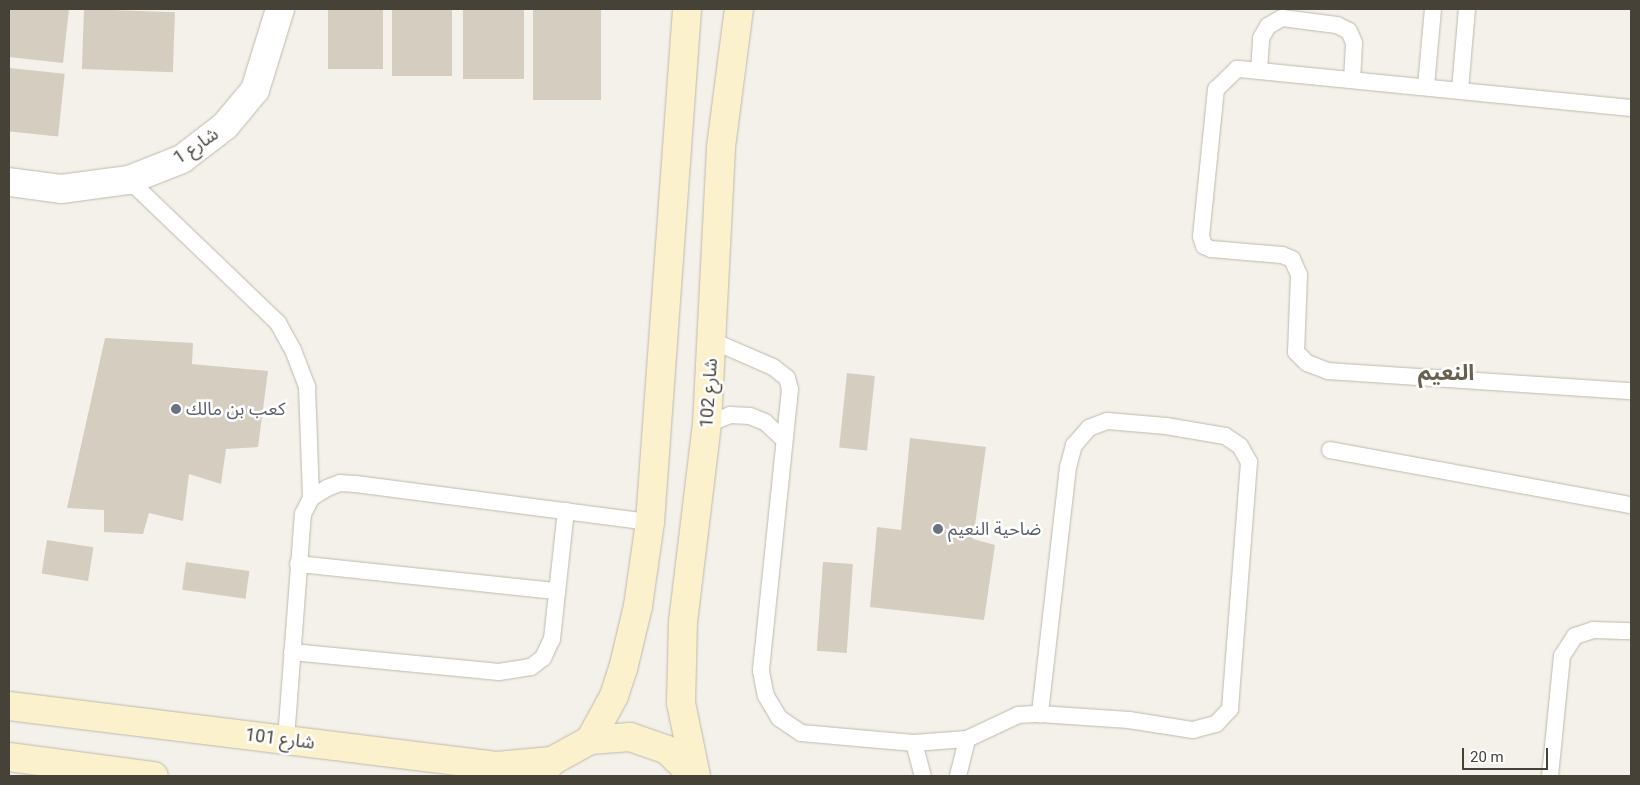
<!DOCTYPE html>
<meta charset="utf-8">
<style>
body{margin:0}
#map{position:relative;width:1640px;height:785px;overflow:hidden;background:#f4f1ea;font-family:Roboto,"Noto Sans Arabic",sans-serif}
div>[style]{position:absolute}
.building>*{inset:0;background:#d5cdc0;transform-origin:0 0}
.roads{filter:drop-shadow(0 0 1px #bfb9ac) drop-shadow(0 0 1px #bfb9ac)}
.lane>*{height:16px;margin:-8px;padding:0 8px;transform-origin:8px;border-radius:8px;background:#fff}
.street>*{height:28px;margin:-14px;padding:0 14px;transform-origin:14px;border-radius:14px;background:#fff}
.secondary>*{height:28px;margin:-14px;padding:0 14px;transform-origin:14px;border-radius:14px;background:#fbf1cc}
.dots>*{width:14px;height:14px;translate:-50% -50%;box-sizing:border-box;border:2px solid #fff;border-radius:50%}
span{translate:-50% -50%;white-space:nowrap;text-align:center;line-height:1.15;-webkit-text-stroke:5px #fff;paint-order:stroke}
.street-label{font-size:18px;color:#474238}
.worship-label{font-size:18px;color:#5b616d}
.left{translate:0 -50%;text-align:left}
.district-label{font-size:22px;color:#696050;font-weight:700}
.frame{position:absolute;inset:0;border:10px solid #474238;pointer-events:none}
.scale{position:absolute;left:1462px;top:748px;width:86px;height:22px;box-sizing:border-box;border:2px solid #474238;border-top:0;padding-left:6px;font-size:15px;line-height:18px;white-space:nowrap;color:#474238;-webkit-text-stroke:4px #fff;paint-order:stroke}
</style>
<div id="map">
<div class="building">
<i style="clip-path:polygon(9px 9px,69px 9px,63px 63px,9px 57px)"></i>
<i style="left:84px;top:9px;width:91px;height:60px;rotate:2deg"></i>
<i style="left:328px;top:9px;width:55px;height:60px"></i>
<i style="left:392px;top:9px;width:60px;height:67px"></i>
<i style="left:463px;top:9px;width:61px;height:70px"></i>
<i style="left:533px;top:9px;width:68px;height:91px"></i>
<i style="left:9px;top:68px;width:56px;height:63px;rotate:6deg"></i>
<i style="clip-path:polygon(105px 338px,193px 343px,192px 364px,268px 371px,258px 447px,226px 449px,221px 484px,189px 474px,183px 521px,149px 513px,143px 534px,104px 532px,104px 510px,67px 508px)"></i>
<i style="left:847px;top:373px;width:28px;height:75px;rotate:6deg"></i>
<i style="clip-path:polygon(910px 438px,986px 447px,973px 539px,995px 545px,984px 620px,870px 607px,877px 527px,901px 530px)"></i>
<i style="left:47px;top:540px;width:47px;height:34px;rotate:9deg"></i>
<i style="left:186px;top:562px;width:64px;height:28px;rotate:8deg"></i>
<i style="left:823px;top:562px;width:30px;height:89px;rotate:4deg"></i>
</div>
<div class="roads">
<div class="lane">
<i style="left:1259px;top:70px;width:32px;rotate:-86deg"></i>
<i style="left:1261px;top:38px;width:14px;rotate:-60deg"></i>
<i style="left:1268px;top:26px;width:16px;rotate:-30deg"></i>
<i style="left:1282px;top:18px;width:55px;rotate:7.3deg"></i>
<i style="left:1337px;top:25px;width:13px;rotate:27deg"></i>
<i style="left:1349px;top:31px;width:13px;rotate:67deg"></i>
<i style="left:1354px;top:43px;width:36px;rotate:93deg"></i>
<i style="left:1426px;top:86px;width:77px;rotate:-84.8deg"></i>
<i style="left:1460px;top:90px;width:81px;rotate:-85.1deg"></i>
<i style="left:1631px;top:108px;width:396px;rotate:-174.3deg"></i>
<i style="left:1237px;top:69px;width:29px;rotate:136deg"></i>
<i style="left:1216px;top:89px;width:148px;rotate:95.8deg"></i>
<i style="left:1201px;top:236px;width:10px;rotate:73deg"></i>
<i style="left:1204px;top:246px;width:8px;rotate:23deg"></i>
<i style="left:1211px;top:249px;width:71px;rotate:4.8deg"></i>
<i style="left:1282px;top:255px;width:11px;rotate:22deg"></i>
<i style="left:1292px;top:259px;width:17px;rotate:66deg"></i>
<i style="left:1299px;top:275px;width:77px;rotate:92.2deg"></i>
<i style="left:1296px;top:352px;width:16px;rotate:45deg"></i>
<i style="left:1307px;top:363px;width:22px;rotate:21deg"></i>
<i style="left:1328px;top:371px;width:304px;rotate:3.8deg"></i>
<i style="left:129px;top:180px;width:207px;rotate:43.8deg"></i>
<i style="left:278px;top:323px;width:31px;rotate:61deg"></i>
<i style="left:293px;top:350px;width:40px;rotate:69deg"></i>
<i style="left:307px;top:387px;width:111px;rotate:87.9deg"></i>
<i style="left:713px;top:341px;width:65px;rotate:23.4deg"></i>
<i style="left:773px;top:367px;width:18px;rotate:38deg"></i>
<i style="left:787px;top:378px;width:11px;rotate:75deg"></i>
<i style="left:790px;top:389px;width:283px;rotate:95.9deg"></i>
<i style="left:761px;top:671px;width:25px;rotate:79deg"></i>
<i style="left:766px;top:696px;width:26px;rotate:59deg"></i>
<i style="left:779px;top:718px;width:27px;rotate:34deg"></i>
<i style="left:801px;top:733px;width:113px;rotate:5.1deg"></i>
<i style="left:914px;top:743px;width:53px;rotate:-4.3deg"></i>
<i style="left:967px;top:739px;width:56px;rotate:-25.2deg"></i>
<i style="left:1018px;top:715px;width:22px;rotate:-3deg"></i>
<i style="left:1040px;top:714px;width:89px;rotate:3.9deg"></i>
<i style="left:1129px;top:720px;width:65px;rotate:8.9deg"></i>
<i style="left:1193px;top:730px;width:24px;rotate:-15deg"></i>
<i style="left:1216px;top:724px;width:21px;rotate:-47deg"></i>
<i style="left:1230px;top:709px;width:248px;rotate:-85.6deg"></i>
<i style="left:1249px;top:462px;width:18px;rotate:-119deg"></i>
<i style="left:1240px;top:446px;width:18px;rotate:-146deg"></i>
<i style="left:1225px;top:436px;width:60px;rotate:-170.4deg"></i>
<i style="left:1166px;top:426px;width:59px;rotate:-175.2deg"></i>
<i style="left:1107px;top:421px;width:19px;rotate:159deg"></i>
<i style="left:1089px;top:428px;width:23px;rotate:131deg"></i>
<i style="left:1074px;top:445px;width:23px;rotate:105deg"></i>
<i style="left:1068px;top:467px;width:249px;rotate:96.5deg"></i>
<i style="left:707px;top:424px;width:25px;rotate:-21deg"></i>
<i style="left:730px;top:415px;width:20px;rotate:3deg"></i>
<i style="left:750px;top:416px;width:16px;rotate:22deg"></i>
<i style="left:765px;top:422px;width:26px;rotate:43deg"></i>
<i style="left:1330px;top:450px;width:306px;rotate:10.4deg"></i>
<i style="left:298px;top:564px;width:260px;rotate:6deg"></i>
<i style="left:292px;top:652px;width:208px;rotate:5.5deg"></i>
<i style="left:499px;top:672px;width:32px;rotate:-9deg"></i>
<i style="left:531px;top:667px;width:15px;rotate:-37deg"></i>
<i style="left:543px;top:658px;width:21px;rotate:-65deg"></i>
<i style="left:552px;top:639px;width:129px;rotate:-83.8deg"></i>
<i style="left:286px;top:739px;width:226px;rotate:-85.7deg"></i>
<i style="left:303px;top:514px;width:18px;rotate:-63deg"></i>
<i style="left:311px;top:498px;width:19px;rotate:-32deg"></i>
<i style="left:327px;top:488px;width:14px;rotate:-21deg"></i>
<i style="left:340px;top:483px;width:16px;rotate:4deg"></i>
<i style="left:356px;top:484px;width:296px;rotate:7.4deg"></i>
<i style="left:914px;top:743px;width:34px;rotate:75deg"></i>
<i style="left:958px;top:776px;width:38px;rotate:-76deg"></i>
<i style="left:1550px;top:776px;width:121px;rotate:-84.3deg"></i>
<i style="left:1562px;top:656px;width:24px;rotate:-57deg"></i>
<i style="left:1575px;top:636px;width:19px;rotate:-18deg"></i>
<i style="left:1593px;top:630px;width:38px;rotate:2deg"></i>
</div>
<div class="street">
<i style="left:9px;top:182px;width:52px;rotate:7.7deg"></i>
<i style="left:61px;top:189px;width:69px;rotate:-7.5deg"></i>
<i style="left:129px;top:180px;width:57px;rotate:-21.6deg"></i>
<i style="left:182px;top:159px;width:54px;rotate:-37.5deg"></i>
<i style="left:225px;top:126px;width:47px;rotate:-50.2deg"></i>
<i style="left:255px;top:90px;width:85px;rotate:-72.8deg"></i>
</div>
<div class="secondary">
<i style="left:9px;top:706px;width:491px;rotate:7deg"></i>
<i style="left:496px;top:766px;width:56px;rotate:-5.1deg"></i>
<i style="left:590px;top:740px;width:50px;rotate:-61.4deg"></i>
<i style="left:614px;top:696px;width:28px;rotate:-72deg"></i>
<i style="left:623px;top:669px;width:65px;rotate:-76.6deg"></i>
<i style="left:638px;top:606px;width:85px;rotate:-81.9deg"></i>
<i style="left:650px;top:522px;width:514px;rotate:-85.87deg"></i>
<i style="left:9px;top:757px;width:146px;rotate:7.5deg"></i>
<i style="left:541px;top:775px;width:18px;rotate:-52deg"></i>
<i style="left:552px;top:761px;width:43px;rotate:-28.9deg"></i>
<i style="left:590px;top:740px;width:40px;rotate:-4.3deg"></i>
<i style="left:630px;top:737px;width:39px;rotate:19deg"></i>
<i style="left:667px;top:750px;width:37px;rotate:44deg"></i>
<i style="left:696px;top:776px;width:75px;rotate:-101.6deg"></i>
<i style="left:681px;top:703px;width:81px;rotate:-88.6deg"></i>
<i style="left:683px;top:622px;width:199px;rotate:-83.1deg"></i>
<i style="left:707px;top:424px;width:277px;rotate:-87.1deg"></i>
<i style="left:721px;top:147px;width:139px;rotate:-82.6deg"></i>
</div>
</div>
<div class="dots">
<i style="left:176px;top:409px;background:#6b7280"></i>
<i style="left:938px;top:529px;background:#6b7280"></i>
</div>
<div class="street-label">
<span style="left:196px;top:146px;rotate:-34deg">شارع 1</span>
<span style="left:709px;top:393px;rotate:-86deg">شارع 102</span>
<span style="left:280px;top:739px;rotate:7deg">شارع 101</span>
</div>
<div class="worship-label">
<span class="left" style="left:186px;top:409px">كعب بن مالك</span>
<span class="left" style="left:948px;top:529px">ضاحية النعيم</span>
</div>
<div class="district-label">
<span style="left:1446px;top:373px">النعيم</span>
</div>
<div class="frame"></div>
<div class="scale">20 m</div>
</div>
